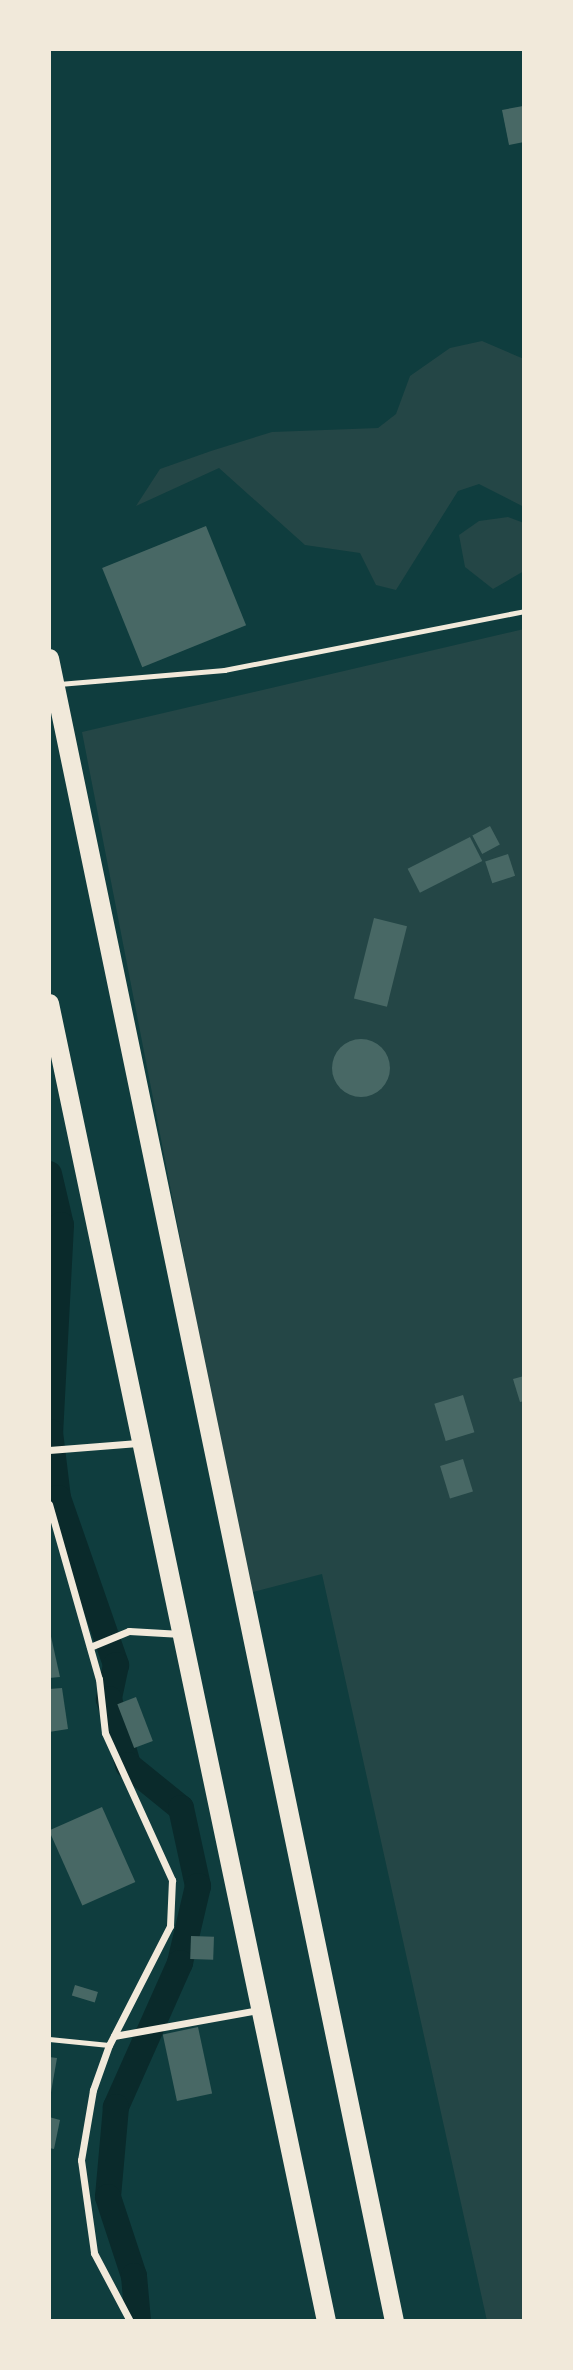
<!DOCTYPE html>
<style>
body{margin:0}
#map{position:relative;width:573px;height:2370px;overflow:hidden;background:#0f3d3e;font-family:Helvetica,sans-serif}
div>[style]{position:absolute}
.green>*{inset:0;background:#244646}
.canal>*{height:26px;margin:-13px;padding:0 13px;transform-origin:13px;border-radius:13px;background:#0a2a2b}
.building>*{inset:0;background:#486865;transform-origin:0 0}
.round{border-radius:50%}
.service>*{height:5px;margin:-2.5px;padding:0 2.5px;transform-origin:2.5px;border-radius:2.5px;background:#f1e9da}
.minor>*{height:7px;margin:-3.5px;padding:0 3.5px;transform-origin:3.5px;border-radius:3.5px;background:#f1e9da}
.trunk>*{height:19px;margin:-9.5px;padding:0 9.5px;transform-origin:9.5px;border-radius:9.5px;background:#f1e9da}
span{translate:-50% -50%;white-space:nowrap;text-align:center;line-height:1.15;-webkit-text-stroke:7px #f1e9da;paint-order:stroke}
.frame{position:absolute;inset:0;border:51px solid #f1e9da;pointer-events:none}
</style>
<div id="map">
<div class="green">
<i style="clip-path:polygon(482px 341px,524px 359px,524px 507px,479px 484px,458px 491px,396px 590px,376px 585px,360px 553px,305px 545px,219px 468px,136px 506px,160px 469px,211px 451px,272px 432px,378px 428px,396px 414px,410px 376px,450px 348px)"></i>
<i style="clip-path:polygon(508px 517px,524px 523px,524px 571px,493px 589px,465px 567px,459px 535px,479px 521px)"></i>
<i style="clip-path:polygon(524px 629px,524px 2321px,487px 2321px,322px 1574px,249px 1593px,82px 732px)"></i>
</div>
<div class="canal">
<i style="left:49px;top:1174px;width:52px;rotate:76.8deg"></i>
<i style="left:61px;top:1225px;width:207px;rotate:93deg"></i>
<i style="left:50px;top:1432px;width:66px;rotate:83.1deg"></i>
<i style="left:58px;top:1498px;width:177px;rotate:70.8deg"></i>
<i style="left:116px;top:1665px;width:35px;rotate:102deg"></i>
<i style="left:109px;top:1699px;width:69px;rotate:73.9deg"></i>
<i style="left:128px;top:1765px;width:68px;rotate:39.1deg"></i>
<i style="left:181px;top:1808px;width:80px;rotate:77.7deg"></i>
<i style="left:198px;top:1886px;width:79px;rotate:103.2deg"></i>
<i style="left:180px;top:1963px;width:158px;rotate:114deg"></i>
<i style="left:116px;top:2107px;width:90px;rotate:95.1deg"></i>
<i style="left:108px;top:2197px;width:83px;rotate:71.8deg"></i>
<i style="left:134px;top:2276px;width:45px;rotate:84.9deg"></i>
</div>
<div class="building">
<i style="clip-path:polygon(523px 106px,524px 142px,509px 145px,502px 110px)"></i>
<i style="left:206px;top:526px;width:107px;height:112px;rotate:68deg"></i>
<i style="left:490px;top:826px;width:21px;height:20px;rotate:62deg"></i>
<i style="left:470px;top:837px;width:27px;height:70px;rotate:63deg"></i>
<i style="left:508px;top:854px;width:23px;height:24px;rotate:72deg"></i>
<i style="left:374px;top:918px;width:34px;height:83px;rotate:14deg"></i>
<i class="round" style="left:332px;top:1039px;width:58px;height:58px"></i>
<i style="clip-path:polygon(524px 1376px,524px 1401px,520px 1402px,513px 1379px)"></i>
<i style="left:463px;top:1395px;width:39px;height:30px;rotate:73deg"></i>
<i style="left:463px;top:1459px;width:34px;height:24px;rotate:73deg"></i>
<i style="clip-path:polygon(49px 1632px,50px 1632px,60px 1677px,49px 1678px)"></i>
<i style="clip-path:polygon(62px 1688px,68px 1729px,49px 1732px,49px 1689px)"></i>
<i style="left:136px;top:1697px;width:47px;height:20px;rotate:69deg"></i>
<i style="left:102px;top:1807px;width:82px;height:58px;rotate:66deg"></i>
<i style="left:191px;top:1936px;width:23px;height:23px;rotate:2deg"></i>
<i style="left:75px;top:1985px;width:24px;height:11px;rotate:17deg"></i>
<i style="left:198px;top:2027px;width:68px;height:36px;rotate:78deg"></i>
<i style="clip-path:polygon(49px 2057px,57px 2058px,50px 2098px,49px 2098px)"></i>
<i style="clip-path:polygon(49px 2117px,60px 2120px,54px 2149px,49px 2148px)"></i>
</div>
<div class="service">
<i style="left:59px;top:684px;width:166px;rotate:-4.8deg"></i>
<i style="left:224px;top:670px;width:306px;rotate:-11.1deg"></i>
<i style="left:49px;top:2039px;width:60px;rotate:5.7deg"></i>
</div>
<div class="minor">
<i style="left:49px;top:1450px;width:89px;rotate:-4.5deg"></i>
<i style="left:49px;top:1504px;width:182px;rotate:74.1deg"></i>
<i style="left:99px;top:1679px;width:54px;rotate:83.7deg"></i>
<i style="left:105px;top:1733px;width:162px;rotate:65.5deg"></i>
<i style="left:172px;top:1880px;width:46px;rotate:92.5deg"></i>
<i style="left:170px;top:1926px;width:134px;rotate:117.1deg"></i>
<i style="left:109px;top:2045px;width:48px;rotate:109.6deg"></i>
<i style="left:93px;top:2090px;width:71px;rotate:99.7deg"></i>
<i style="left:81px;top:2160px;width:94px;rotate:82deg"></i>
<i style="left:94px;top:2253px;width:77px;rotate:62.1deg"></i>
<i style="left:90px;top:1647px;width:42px;rotate:-22.3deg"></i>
<i style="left:129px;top:1631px;width:52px;rotate:3.3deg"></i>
<i style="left:114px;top:2036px;width:146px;rotate:-10.2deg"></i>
</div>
<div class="trunk">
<i style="left:49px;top:658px;width:1698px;rotate:78.28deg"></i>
<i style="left:49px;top:1003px;width:1347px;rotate:78.13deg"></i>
</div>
<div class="frame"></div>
</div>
